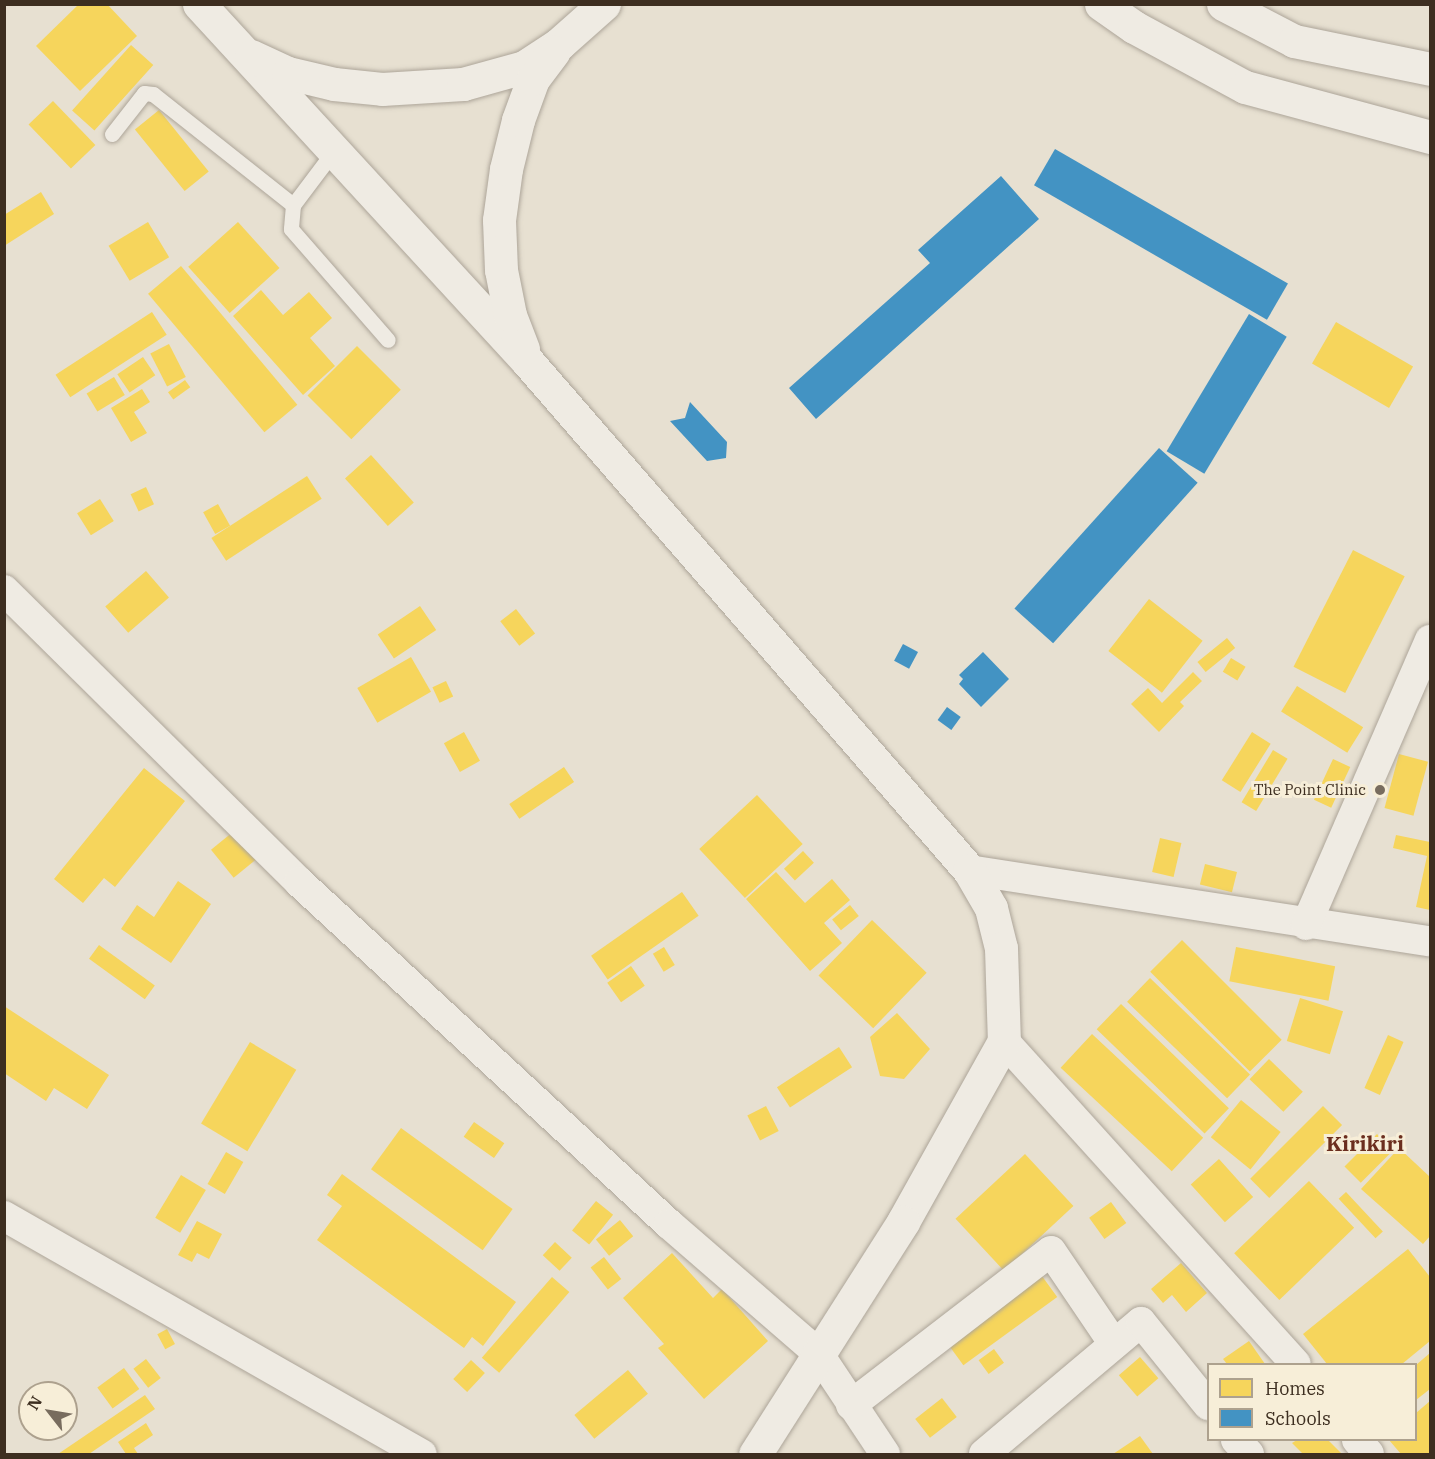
<!DOCTYPE html>
<style>
body{margin:0}
#map{position:relative;width:1435px;height:1459px;overflow:hidden;background:#e7e0d1;font-family:"IBM Plex Serif",serif}
div>[style]{position:absolute}
.homes>*{inset:0;background:#f6d55c;transform-origin:0 0}
.schools>*{inset:0;background:#4393c3;transform-origin:0 0}
.roads{filter:drop-shadow(0 0 2px #ada599) drop-shadow(0 0 2px #ada599)}
.lane>*{height:15px;margin:-7.5px;padding:0 7.5px;transform-origin:7.5px;border-radius:7.5px;background:#efebe3}
.street>*{height:30px;margin:-15px;padding:0 15px;transform-origin:15px;border-radius:15px;background:#efebe3}
.secondary>*{height:33px;margin:-16.5px;padding:0 16.5px;transform-origin:16.5px;border-radius:16.5px;background:#efebe3}
.dots>*{width:16px;height:16px;translate:-50% -50%;box-sizing:border-box;border:3px solid #f7eed8;border-radius:50%}
span{translate:-50% -50%;white-space:nowrap;text-align:center;line-height:1.15;-webkit-text-stroke:6px #f7eed8;paint-order:stroke}
.poi-label{font-size:15px;color:#3d2e20}
.right{translate:-100% -50%;text-align:right}
.district-label{font-size:21px;color:#6b2e1e;font-weight:700}
.frame{position:absolute;inset:0;border:6px solid #3d2e20;pointer-events:none}
.legend{position:absolute;left:1207px;top:1363px;width:210px;height:78px;box-sizing:border-box;background:#f7eed8;border:2px solid #ada18e;margin:0;padding:8px 10px;list-style:none;font-size:18px;color:#3d2e20}
.legend li{display:flex;align-items:center;gap:12px;height:30px}
.legend b{width:30px;border:2px solid #ada18e}
.north{position:absolute;left:18px;top:1381px;width:60px;height:60px;box-sizing:border-box;background:#f7eed8;border:2px solid #ada18e;border-radius:50%;rotate:301deg;font-size:16px;font-weight:700;line-height:24px;text-align:center;color:#3d2e20}
.north::after{content:'';display:block;margin:auto;width:21px;height:27px;background:#786c5e;clip-path:polygon(50% 0,100% 100%,50% 72%,0 100%)}
</style>
<div id="map">
<div class="homes">
<i style="clip-path:polygon(79px 4px,107px 4px,137px 36px,80px 91px,36px 46px)"></i>
<i style="left:131px;top:45px;width:30px;height:88px;rotate:42deg"></i>
<i style="left:53px;top:101px;width:61px;height:34px;rotate:46deg"></i>
<i style="left:159px;top:110px;width:79px;height:31px;rotate:51deg"></i>
<i style="clip-path:polygon(41px 192px,54px 214px,4px 246px,4px 215px)"></i>
<i style="left:148px;top:222px;width:41px;height:46px;rotate:59deg"></i>
<i style="left:238px;top:222px;width:62px;height:67px;rotate:48deg"></i>
<i style="left:181px;top:266px;width:181px;height:43px;rotate:50deg"></i>
<i style="clip-path:polygon(261px 290px,283px 315px,309px 292px,332px 318px,310px 338px,335px 366px,303px 395px,233px 316px)"></i>
<i style="left:152px;top:312px;width:27px;height:115px;rotate:57deg"></i>
<i style="left:1336px;top:322px;width:89px;height:48px;rotate:30deg"></i>
<i style="left:169px;top:344px;width:37px;height:21px;rotate:63deg"></i>
<i style="left:357px;top:346px;width:62px;height:70px;rotate:45deg"></i>
<i style="left:143px;top:357px;width:22px;height:31px;rotate:56deg"></i>
<i style="left:114px;top:377px;width:21px;height:32px;rotate:59deg"></i>
<i style="left:185px;top:380px;width:9px;height:21px;rotate:54deg"></i>
<i style="clip-path:polygon(142px 389px,150px 402px,134px 412px,147px 433px,131px 442px,111px 408px)"></i>
<i style="left:371px;top:455px;width:64px;height:35px;rotate:48deg"></i>
<i style="left:307px;top:476px;width:27px;height:114px;rotate:57deg"></i>
<i style="left:146px;top:487px;width:19px;height:17px;rotate:65deg"></i>
<i style="left:100px;top:499px;width:26px;height:27px;rotate:58deg"></i>
<i style="left:218px;top:504px;width:25px;height:17px;rotate:61deg"></i>
<i style="left:1353px;top:550px;width:58px;height:131px;rotate:27deg"></i>
<i style="left:146px;top:571px;width:35px;height:54px;rotate:49deg"></i>
<i style="left:1149px;top:599px;width:68px;height:66px;rotate:38deg"></i>
<i style="left:420px;top:606px;width:29px;height:51px;rotate:56deg"></i>
<i style="left:516px;top:609px;width:31px;height:20px;rotate:52deg"></i>
<i style="left:1227px;top:638px;width:13px;height:38px;rotate:51deg"></i>
<i style="left:411px;top:657px;width:40px;height:62px;rotate:60deg"></i>
<i style="left:1231px;top:658px;width:17px;height:16px;rotate:31deg"></i>
<i style="clip-path:polygon(1193px 672px,1202px 681px,1180px 702px,1184px 706px,1159px 732px,1131px 704px,1148px 688px,1162px 703px)"></i>
<i style="left:446px;top:681px;width:17px;height:15px;rotate:65deg"></i>
<i style="left:1297px;top:686px;width:78px;height:30px;rotate:32deg"></i>
<i style="left:464px;top:732px;width:33px;height:23px;rotate:61deg"></i>
<i style="left:1252px;top:732px;width:22px;height:57px;rotate:32deg"></i>
<i style="left:1273px;top:750px;width:17px;height:61px;rotate:31deg"></i>
<i style="left:1399px;top:754px;width:30px;height:56px;rotate:15deg"></i>
<i style="left:1333px;top:759px;width:19px;height:45px;rotate:25deg"></i>
<i style="left:564px;top:767px;width:18px;height:66px;rotate:56deg"></i>
<i style="clip-path:polygon(144px 768px,185px 801px,115px 887px,104px 878px,83px 903px,54px 879px)"></i>
<i style="left:757px;top:795px;width:67px;height:79px;rotate:47deg"></i>
<i style="left:239px;top:827px;width:36px;height:36px;rotate:51deg"></i>
<i style="clip-path:polygon(1396px 835px,1430px 842px,1430px 910px,1416px 907px,1427px 856px,1393px 848px)"></i>
<i style="left:1160px;top:838px;width:22px;height:35px;rotate:13deg"></i>
<i style="left:803px;top:851px;width:16px;height:26px;rotate:47deg"></i>
<i style="left:1205px;top:864px;width:33px;height:21px;rotate:14deg"></i>
<i style="clip-path:polygon(776px 872px,805px 903px,832px 879px,850px 900px,824px 923px,842px 943px,810px 971px,746px 899px)"></i>
<i style="clip-path:polygon(178px 881px,211px 904px,171px 963px,121px 929px,137px 905px,154px 917px)"></i>
<i style="left:682px;top:892px;width:29px;height:111px;rotate:55deg"></i>
<i style="left:850px;top:905px;width:14px;height:23px;rotate:51deg"></i>
<i style="left:872px;top:920px;width:76px;height:77px;rotate:44deg"></i>
<i style="left:1182px;top:940px;width:141px;height:45px;rotate:45deg"></i>
<i style="left:99px;top:945px;width:69px;height:17px;rotate:36deg"></i>
<i style="left:664px;top:947px;width:21px;height:13px;rotate:59deg"></i>
<i style="left:1236px;top:947px;width:101px;height:35px;rotate:11deg"></i>
<i style="left:631px;top:966px;width:24px;height:29px;rotate:55deg"></i>
<i style="left:1150px;top:978px;width:139px;height:33px;rotate:44deg"></i>
<i style="left:1300px;top:998px;width:45px;height:45px;rotate:17deg"></i>
<i style="left:1121px;top:1004px;width:150px;height:35px;rotate:44deg"></i>
<i style="clip-path:polygon(4px 1006px,109px 1075px,87px 1109px,54px 1088px,46px 1101px,4px 1073px)"></i>
<i style="clip-path:polygon(897px 1013px,930px 1049px,904px 1079px,880px 1076px,870px 1037px)"></i>
<i style="left:1092px;top:1034px;width:152px;height:46px;rotate:43deg"></i>
<i style="left:1388px;top:1035px;width:17px;height:58px;rotate:24deg"></i>
<i style="left:250px;top:1042px;width:54px;height:95px;rotate:31deg"></i>
<i style="left:839px;top:1047px;width:24px;height:74px;rotate:57deg"></i>
<i style="left:1269px;top:1059px;width:47px;height:28px;rotate:44deg"></i>
<i style="left:1241px;top:1100px;width:51px;height:48px;rotate:39deg"></i>
<i style="left:766px;top:1106px;width:28px;height:21px;rotate:63deg"></i>
<i style="left:1323px;top:1106px;width:27px;height:103px;rotate:45deg"></i>
<i style="left:474px;top:1122px;width:37px;height:18px;rotate:35deg"></i>
<i style="left:401px;top:1128px;width:138px;height:51px;rotate:36deg"></i>
<i style="left:1377px;top:1134px;width:23px;height:46px;rotate:45deg"></i>
<i style="clip-path:polygon(1399px 1148px,1430px 1177px,1430px 1236px,1423px 1244px,1361px 1189px)"></i>
<i style="left:226px;top:1152px;width:20px;height:37px;rotate:30deg"></i>
<i style="left:1025px;top:1154px;width:71px;height:95px;rotate:47deg"></i>
<i style="left:1219px;top:1159px;width:51px;height:38px;rotate:48deg"></i>
<i style="clip-path:polygon(342px 1174px,516px 1302px,483px 1346px,472px 1337px,464px 1348px,317px 1240px,342px 1206px,327px 1195px)"></i>
<i style="left:181px;top:1175px;width:29px;height:50px;rotate:31deg"></i>
<i style="left:1309px;top:1181px;width:65px;height:104px;rotate:46deg"></i>
<i style="left:1346px;top:1192px;width:54px;height:10px;rotate:47deg"></i>
<i style="left:596px;top:1201px;width:22px;height:38px;rotate:39deg"></i>
<i style="left:1111px;top:1202px;width:26px;height:27px;rotate:54deg"></i>
<i style="left:620px;top:1220px;width:21px;height:31px;rotate:51deg"></i>
<i style="clip-path:polygon(197px 1221px,222px 1234px,209px 1259px,197px 1253px,192px 1262px,178px 1255px)"></i>
<i style="left:555px;top:1242px;width:23px;height:18px;rotate:43deg"></i>
<i style="clip-path:polygon(1408px 1249px,1430px 1277px,1430px 1341px,1402px 1364px,1327px 1364px,1303px 1334px)"></i>
<i style="clip-path:polygon(672px 1253px,713px 1298px,722px 1289px,768px 1341px,704px 1399px,658px 1348px,664px 1344px,623px 1298px)"></i>
<i style="left:604px;top:1257px;width:28px;height:17px;rotate:52deg"></i>
<i style="clip-path:polygon(1181px 1263px,1207px 1293px,1186px 1312px,1172px 1295px,1163px 1303px,1151px 1289px)"></i>
<i style="left:1039px;top:1272px;width:31px;height:116px;rotate:54deg"></i>
<i style="left:552px;top:1277px;width:23px;height:107px;rotate:41deg"></i>
<i style="left:167px;top:1329px;width:17px;height:11px;rotate:62deg"></i>
<i style="clip-path:polygon(1249px 1341px,1265px 1364px,1227px 1364px,1223px 1359px)"></i>
<i style="left:994px;top:1349px;width:17px;height:19px;rotate:54deg"></i>
<i style="clip-path:polygon(1430px 1353px,1430px 1389px,1416px 1400px,1416px 1365px)"></i>
<i style="left:1140px;top:1357px;width:28px;height:28px;rotate:49deg"></i>
<i style="left:146px;top:1359px;width:24px;height:16px;rotate:52deg"></i>
<i style="left:471px;top:1360px;width:19px;height:26px;rotate:43deg"></i>
<i style="left:124px;top:1368px;width:26px;height:33px;rotate:54deg"></i>
<i style="left:628px;top:1370px;width:31px;height:70px;rotate:50deg"></i>
<i style="clip-path:polygon(145px 1395px,155px 1409px,89px 1454px,58px 1454px)"></i>
<i style="left:942px;top:1398px;width:24px;height:34px;rotate:52deg"></i>
<i style="clip-path:polygon(1430px 1401px,1430px 1454px,1401px 1454px,1389px 1440px,1416px 1440px,1416px 1413px)"></i>
<i style="clip-path:polygon(146px 1423px,153px 1435px,134px 1448px,138px 1454px,126px 1454px,118px 1442px)"></i>
<i style="clip-path:polygon(1140px 1436px,1153px 1454px,1113px 1454px)"></i>
<i style="clip-path:polygon(1297px 1440px,1328px 1440px,1341px 1453px,1303px 1454px,1292px 1443px)"></i>
</div>
<div class="schools">
<i style="left:1055px;top:149px;width:269px;height:42px;rotate:30deg"></i>
<i style="clip-path:polygon(1001px 176px,1039px 219px,816px 419px,789px 388px,930px 263px,918px 250px)"></i>
<i style="left:1249px;top:314px;width:44px;height:160px;rotate:31deg"></i>
<i style="clip-path:polygon(690px 402px,727px 442px,726px 458px,707px 461px,670px 421px,685px 418px)"></i>
<i style="left:1159px;top:448px;width:52px;height:216px;rotate:42deg"></i>
<i style="left:903px;top:644px;width:17px;height:19px;rotate:28deg"></i>
<i style="clip-path:polygon(983px 652px,1009px 679px,981px 707px,959px 684px,963px 679px,959px 675px)"></i>
<i style="left:947px;top:707px;width:17px;height:16px;rotate:36deg"></i>
</div>
<div class="roads">
<div class="lane">
<i style="left:112px;top:134px;width:52px;rotate:-52deg"></i>
<i style="left:144px;top:93px;width:9px;rotate:6deg"></i>
<i style="left:153px;top:94px;width:179px;rotate:38.4deg"></i>
<i style="left:333px;top:152px;width:66px;rotate:127deg"></i>
<i style="left:293px;top:205px;width:24px;rotate:95deg"></i>
<i style="left:291px;top:229px;width:147px;rotate:48.9deg"></i>
</div>
<div class="street">
<i style="left:4px;top:590px;width:415px;rotate:44.7deg"></i>
<i style="left:299px;top:882px;width:504px;rotate:42.75deg"></i>
<i style="left:669px;top:1224px;width:197px;rotate:40.9deg"></i>
<i style="left:818px;top:1353px;width:121px;rotate:56.4deg"></i>
<i style="left:969px;top:870px;width:466px;rotate:8.8deg"></i>
<i style="left:1306px;top:925px;width:311px;rotate:-66.5deg"></i>
<i style="left:1004px;top:1041px;width:435px;rotate:47.9deg"></i>
<i style="left:4px;top:1216px;width:481px;rotate:29.7deg"></i>
<i style="left:851px;top:1405px;width:252px;rotate:-37.6deg"></i>
<i style="left:1051px;top:1251px;width:112px;rotate:55.9deg"></i>
<i style="left:1236px;top:1440px;width:19px;rotate:47deg"></i>
<i style="left:1357px;top:1440px;width:18px;rotate:49deg"></i>
<i style="left:984px;top:1454px;width:205px;rotate:-40.1deg"></i>
<i style="left:1141px;top:1322px;width:107px;rotate:51.1deg"></i>
</div>
<div class="secondary">
<i style="left:199px;top:4px;width:486px;rotate:47.4deg"></i>
<i style="left:528px;top:362px;width:673px;rotate:49.04deg"></i>
<i style="left:969px;top:870px;width:44px;rotate:59.9deg"></i>
<i style="left:991px;top:908px;width:41px;rotate:76deg"></i>
<i style="left:1001px;top:948px;width:93px;rotate:88.2deg"></i>
<i style="left:1004px;top:1041px;width:207px;rotate:119.2deg"></i>
<i style="left:903px;top:1222px;width:275px;rotate:122.5deg"></i>
<i style="left:1101px;top:4px;width:40px;rotate:34.9deg"></i>
<i style="left:1134px;top:27px;width:126px;rotate:28.4deg"></i>
<i style="left:1245px;top:87px;width:192px;rotate:15.1deg"></i>
<i style="left:1223px;top:4px;width:80px;rotate:27.5deg"></i>
<i style="left:1294px;top:41px;width:139px;rotate:11.6deg"></i>
<i style="left:251px;top:56px;width:41px;rotate:24.7deg"></i>
<i style="left:288px;top:73px;width:47px;rotate:13.4deg"></i>
<i style="left:334px;top:84px;width:48px;rotate:5.9deg"></i>
<i style="left:382px;top:89px;width:81px;rotate:-3.5deg"></i>
<i style="left:463px;top:84px;width:63px;rotate:-15.6deg"></i>
<i style="left:524px;top:67px;width:42px;rotate:-33.3deg"></i>
<i style="left:559px;top:44px;width:60px;rotate:-41.6deg"></i>
<i style="left:523px;top:349px;width:36px;rotate:-111deg"></i>
<i style="left:510px;top:315px;width:46px;rotate:-101.3deg"></i>
<i style="left:501px;top:270px;width:50px;rotate:-92.3deg"></i>
<i style="left:499px;top:220px;width:51px;rotate:-82.2deg"></i>
<i style="left:506px;top:169px;width:50px;rotate:-76.2deg"></i>
<i style="left:518px;top:120px;width:44px;rotate:-69.9deg"></i>
<i style="left:533px;top:79px;width:34px;rotate:-53deg"></i>
</div>
</div>
<div class="dots">
<i style="left:1380px;top:790px;background:#786c5e"></i>
</div>
<div class="poi-label">
<span class="right" style="left:1366px;top:790px">The Point Clinic</span>
</div>
<div class="district-label">
<span style="left:1365px;top:1143px">Kirikiri</span>
</div>
<div class="frame"></div>
<ul class="legend">
<li><b style="height:16px;background:#f6d55c"></b>Homes</li>
<li><b style="height:16px;background:#4393c3"></b>Schools</li>
</ul>
<div class="north">N</div>
</div>
